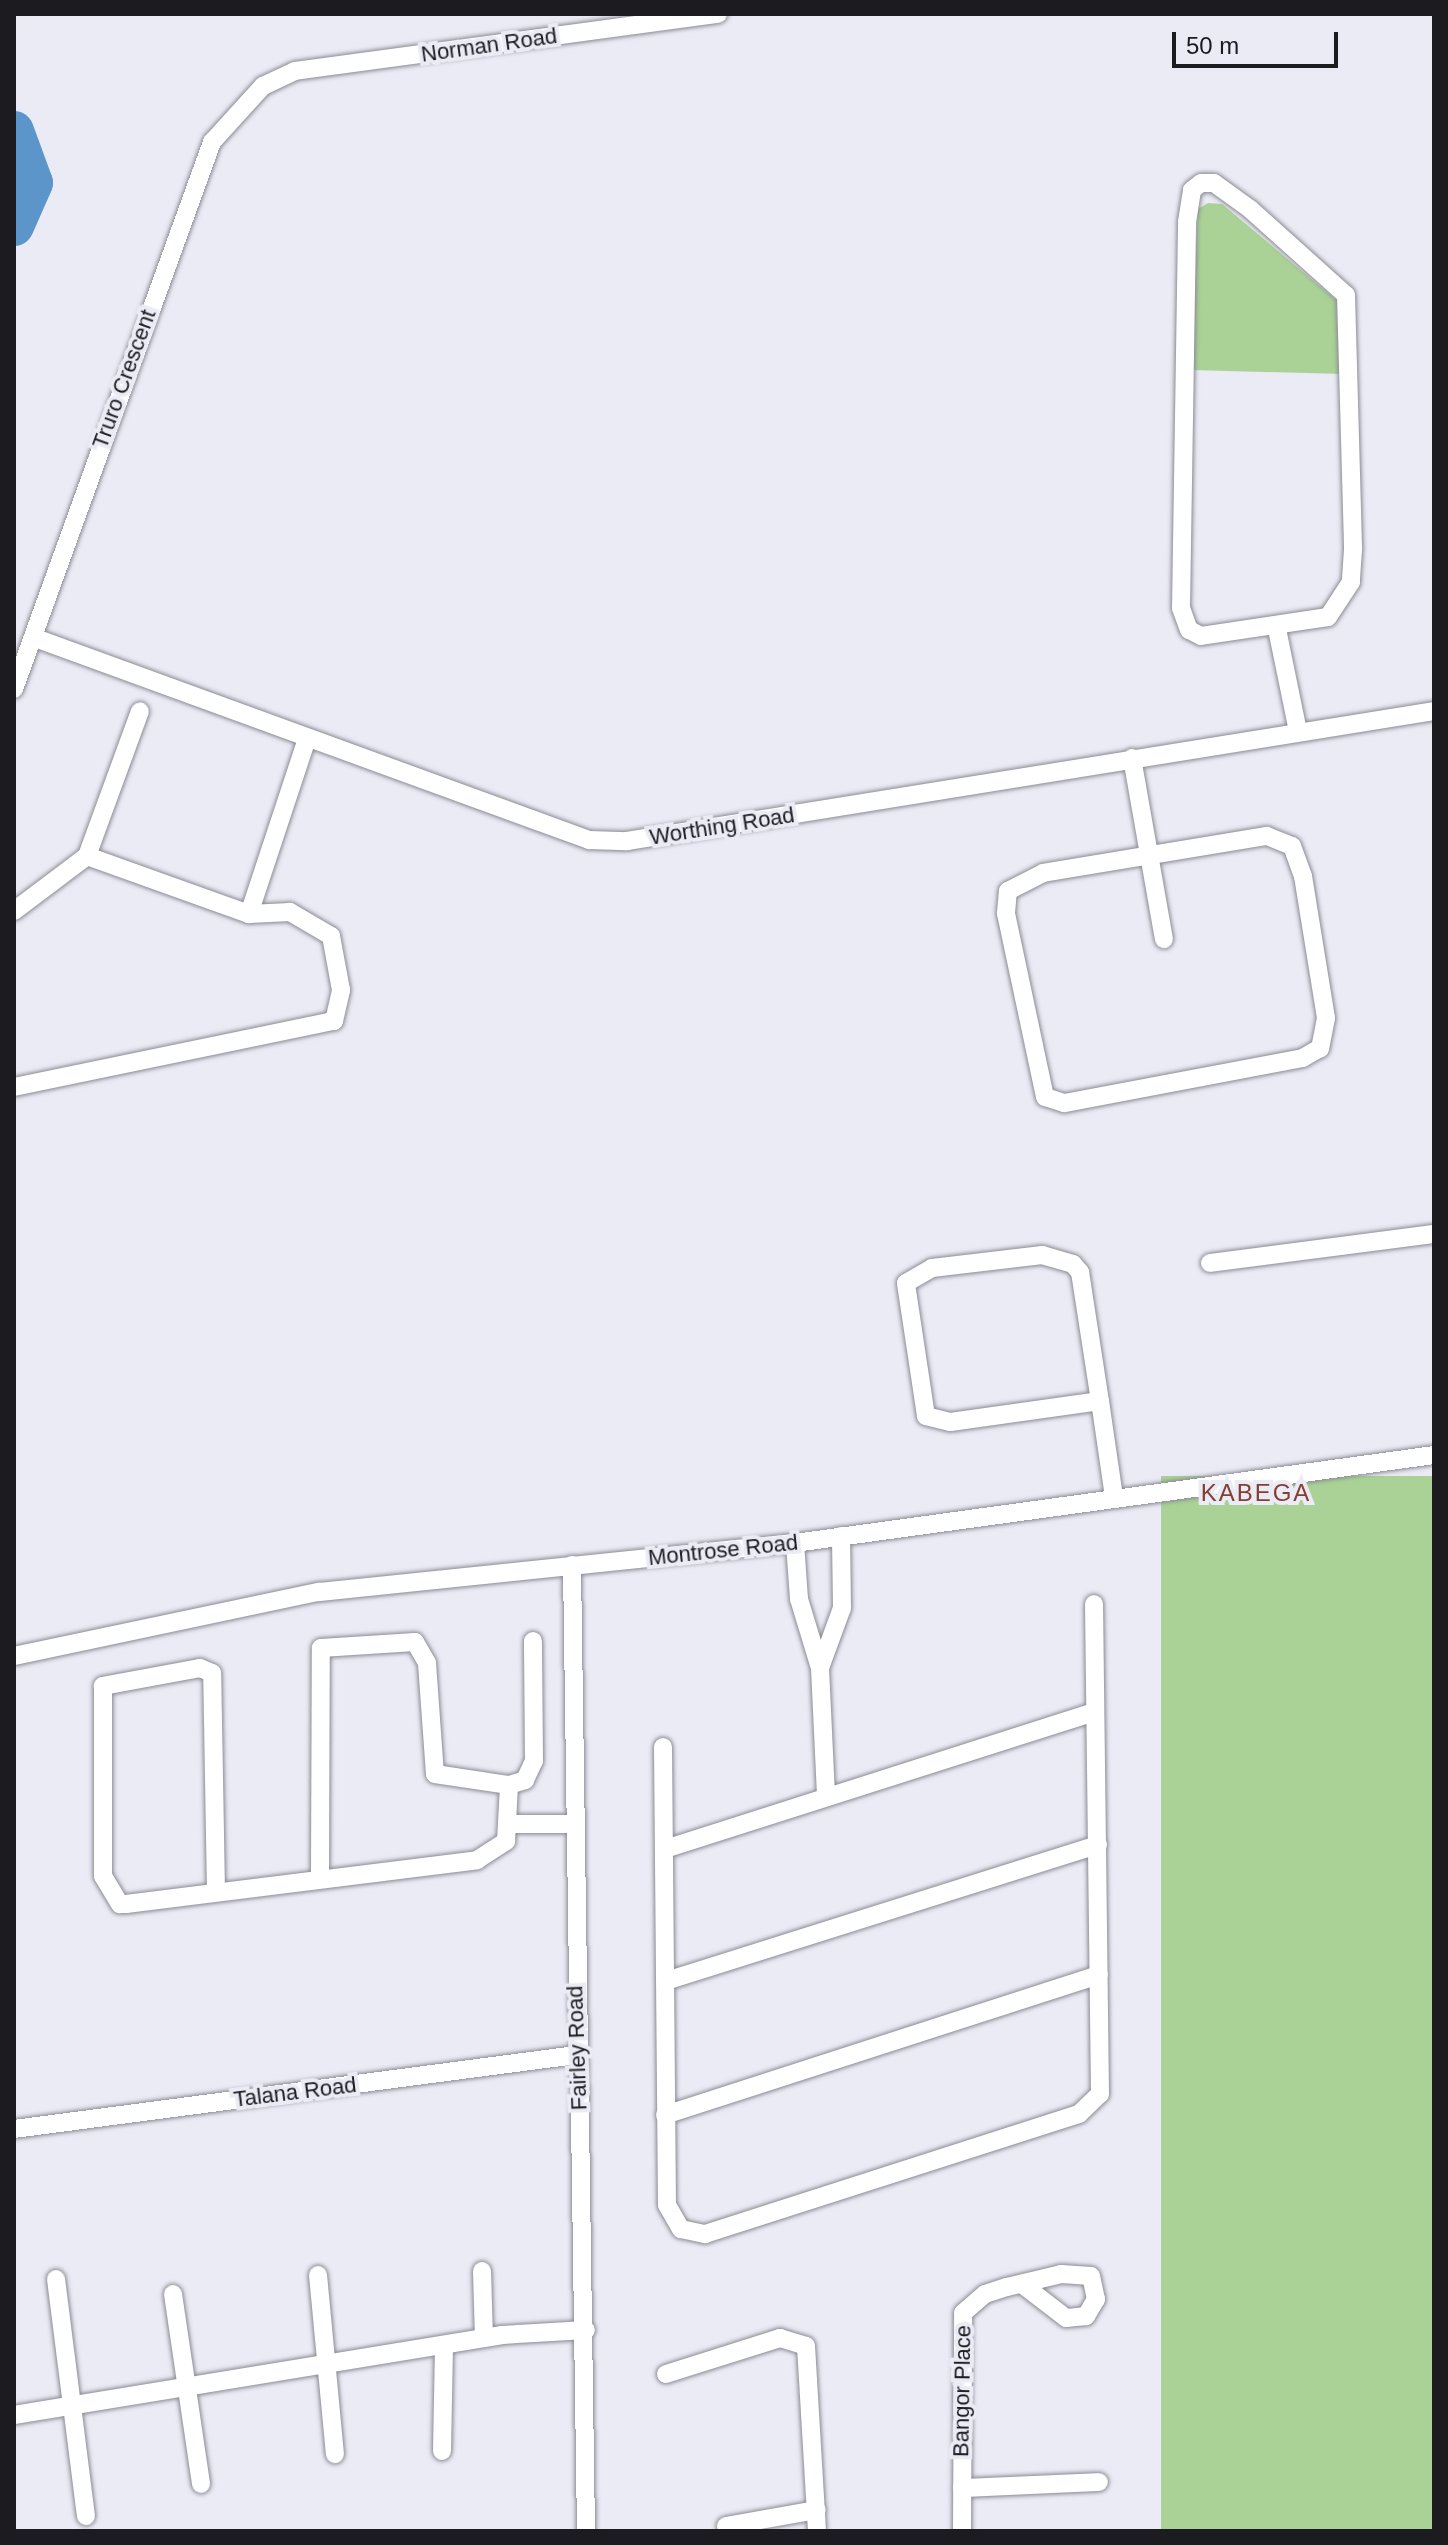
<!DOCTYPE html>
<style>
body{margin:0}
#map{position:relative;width:1448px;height:2545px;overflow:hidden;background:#eaebf5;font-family:Arial,sans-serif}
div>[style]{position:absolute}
.green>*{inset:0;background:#aad296;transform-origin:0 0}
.river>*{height:40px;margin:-20px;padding:0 20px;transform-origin:20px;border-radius:20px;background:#5c95c9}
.roads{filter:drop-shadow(0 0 2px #8a8b94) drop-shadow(0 0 2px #8a8b94)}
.street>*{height:18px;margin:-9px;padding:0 9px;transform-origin:9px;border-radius:9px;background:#fff}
span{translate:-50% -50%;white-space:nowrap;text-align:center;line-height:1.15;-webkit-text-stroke:8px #eaebf5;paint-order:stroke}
.street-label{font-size:22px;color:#1c1c20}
.neighbourhood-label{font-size:24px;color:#853f31;letter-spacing:2px}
.frame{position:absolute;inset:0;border:16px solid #1c1c20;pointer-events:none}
.scale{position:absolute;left:1172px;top:32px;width:166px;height:36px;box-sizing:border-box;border:4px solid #1c1c20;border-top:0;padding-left:10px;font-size:24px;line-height:28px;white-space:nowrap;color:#1c1c20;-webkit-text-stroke:6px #eaebf5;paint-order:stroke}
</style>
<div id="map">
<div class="green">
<i style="clip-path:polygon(1208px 203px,1222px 204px,1341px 304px,1343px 374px,1191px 370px,1198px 209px)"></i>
<i style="left:1434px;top:1476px;width:1055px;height:273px;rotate:90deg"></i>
</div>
<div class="river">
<i style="left:14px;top:131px;width:55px;rotate:69.9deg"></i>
<i style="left:33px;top:183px;width:47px;rotate:113.8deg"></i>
</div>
<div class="roads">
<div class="street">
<i style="left:1201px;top:183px;width:13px"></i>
<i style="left:1214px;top:183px;width:44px;rotate:35.8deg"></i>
<i style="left:1250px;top:209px;width:129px;rotate:41.9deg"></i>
<i style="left:1346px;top:295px;width:255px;rotate:88.4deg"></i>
<i style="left:1353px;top:550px;width:32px;rotate:94deg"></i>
<i style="left:1351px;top:582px;width:42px;rotate:123.3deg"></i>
<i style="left:1328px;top:617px;width:128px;rotate:171.5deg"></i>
<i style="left:1201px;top:636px;width:13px;rotate:-153deg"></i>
<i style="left:1189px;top:630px;width:23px;rotate:-110deg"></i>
<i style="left:1181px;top:608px;width:386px;rotate:-89.1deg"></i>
<i style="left:1187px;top:222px;width:32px;rotate:-81deg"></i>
<i style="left:1192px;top:190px;width:11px;rotate:-38deg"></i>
<i style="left:1277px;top:629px;width:104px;rotate:78.4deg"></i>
<i style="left:38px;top:639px;width:587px;rotate:20.04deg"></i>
<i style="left:589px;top:840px;width:38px;rotate:2deg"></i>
<i style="left:627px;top:841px;width:817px;rotate:-9.15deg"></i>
<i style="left:14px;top:689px;width:582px;rotate:-70.1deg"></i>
<i style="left:212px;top:142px;width:76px;rotate:-47.7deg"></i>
<i style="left:263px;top:86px;width:35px;rotate:-25deg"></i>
<i style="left:295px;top:71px;width:427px;rotate:-7.7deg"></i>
<i style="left:1132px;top:758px;width:184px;rotate:80deg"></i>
<i style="left:1267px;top:836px;width:27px;rotate:22deg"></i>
<i style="left:1292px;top:846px;width:32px;rotate:70deg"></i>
<i style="left:1303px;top:876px;width:144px;rotate:80.8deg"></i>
<i style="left:1326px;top:1018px;width:31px;rotate:101deg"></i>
<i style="left:1320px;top:1048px;width:20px;rotate:150deg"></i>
<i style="left:1303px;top:1058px;width:243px;rotate:169.3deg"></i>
<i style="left:1064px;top:1103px;width:20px;rotate:-162deg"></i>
<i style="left:1045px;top:1097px;width:188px;rotate:-102deg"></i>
<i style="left:1006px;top:913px;width:22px;rotate:-85deg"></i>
<i style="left:1008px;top:891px;width:39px;rotate:-27deg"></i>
<i style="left:1043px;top:873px;width:227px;rotate:-9.4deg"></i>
<i style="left:87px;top:856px;width:172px;rotate:19.7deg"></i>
<i style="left:249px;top:914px;width:181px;rotate:-71.7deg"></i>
<i style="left:14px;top:911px;width:91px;rotate:-37deg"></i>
<i style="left:87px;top:856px;width:154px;rotate:-69.9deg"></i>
<i style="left:14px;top:1087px;width:327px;rotate:-11.7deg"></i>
<i style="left:334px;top:1021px;width:32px;rotate:-77deg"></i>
<i style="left:341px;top:990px;width:55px;rotate:-100.5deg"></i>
<i style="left:331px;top:936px;width:48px;rotate:-149.7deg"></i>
<i style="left:290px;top:912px;width:41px;rotate:177.2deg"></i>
<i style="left:1210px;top:1263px;width:226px;rotate:-7.4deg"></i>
<i style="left:1100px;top:1401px;width:151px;rotate:172deg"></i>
<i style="left:950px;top:1422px;width:25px;rotate:-166deg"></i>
<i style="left:926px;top:1416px;width:134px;rotate:-98.6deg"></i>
<i style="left:906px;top:1283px;width:30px;rotate:-30deg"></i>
<i style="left:932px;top:1268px;width:111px;rotate:-6.7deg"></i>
<i style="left:1042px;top:1255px;width:32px;rotate:16deg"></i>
<i style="left:1073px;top:1264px;width:11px;rotate:49deg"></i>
<i style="left:1080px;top:1272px;width:131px;rotate:81.2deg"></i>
<i style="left:1100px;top:1401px;width:97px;rotate:81.7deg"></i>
<i style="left:795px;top:1543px;width:56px;rotate:85.9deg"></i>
<i style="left:799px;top:1599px;width:72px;rotate:73.1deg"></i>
<i style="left:820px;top:1668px;width:127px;rotate:87.3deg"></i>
<i style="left:572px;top:1565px;width:966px;rotate:89.17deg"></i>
<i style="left:14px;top:1656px;width:312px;rotate:-11.9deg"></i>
<i style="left:319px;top:1592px;width:479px;rotate:-5.9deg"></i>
<i style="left:795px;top:1543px;width:645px;rotate:-7.84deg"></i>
<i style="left:820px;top:1668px;width:64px;rotate:-69.9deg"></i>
<i style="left:842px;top:1608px;width:72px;rotate:-90.8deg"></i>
<i style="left:663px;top:1747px;width:458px;rotate:89.5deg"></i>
<i style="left:667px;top:2205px;width:28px;rotate:60deg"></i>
<i style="left:681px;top:2229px;width:25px;rotate:12deg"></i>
<i style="left:705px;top:2234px;width:393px;rotate:-17.8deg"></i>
<i style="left:1079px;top:2114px;width:29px;rotate:-44deg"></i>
<i style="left:1100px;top:2094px;width:490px;rotate:-90.7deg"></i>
<i style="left:511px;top:1824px;width:63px"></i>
<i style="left:665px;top:1849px;width:451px;rotate:-17.7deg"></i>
<i style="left:320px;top:1878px;width:230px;rotate:-89.8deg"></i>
<i style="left:321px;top:1648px;width:94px;rotate:-3.7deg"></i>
<i style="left:415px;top:1642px;width:24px;rotate:60deg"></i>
<i style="left:427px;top:1663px;width:111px;rotate:85.9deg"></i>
<i style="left:435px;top:1774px;width:75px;rotate:8.5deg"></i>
<i style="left:509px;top:1785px;width:17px;rotate:-17deg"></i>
<i style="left:525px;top:1780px;width:21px;rotate:-65deg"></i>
<i style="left:534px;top:1761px;width:120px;rotate:-90.5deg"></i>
<i style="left:216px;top:1892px;width:219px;rotate:-91deg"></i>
<i style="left:212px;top:1673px;width:13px;rotate:-157deg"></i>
<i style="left:200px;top:1668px;width:99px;rotate:169.5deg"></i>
<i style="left:103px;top:1686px;width:190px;rotate:90deg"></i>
<i style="left:103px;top:1876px;width:33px;rotate:59deg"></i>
<i style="left:120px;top:1904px;width:6px"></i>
<i style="left:126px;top:1904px;width:354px;rotate:-7.1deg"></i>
<i style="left:477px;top:1860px;width:35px;rotate:-33deg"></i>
<i style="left:506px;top:1841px;width:56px;rotate:-86.9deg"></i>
<i style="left:666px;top:1981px;width:453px;rotate:-17.5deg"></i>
<i style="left:665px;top:2115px;width:456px;rotate:-17.9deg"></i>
<i style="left:14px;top:2129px;width:567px;rotate:-7.5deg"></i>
<i style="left:482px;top:2271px;width:67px;rotate:88.3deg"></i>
<i style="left:318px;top:2275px;width:180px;rotate:84.6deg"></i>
<i style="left:56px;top:2279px;width:239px;rotate:82.8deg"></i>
<i style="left:173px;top:2294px;width:192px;rotate:81.6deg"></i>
<i style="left:666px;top:2374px;width:120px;rotate:-17.5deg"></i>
<i style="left:780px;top:2338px;width:27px;rotate:17deg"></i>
<i style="left:806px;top:2346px;width:185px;rotate:86.6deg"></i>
<i style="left:14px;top:2415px;width:495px;rotate:-9.3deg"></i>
<i style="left:502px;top:2335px;width:84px;rotate:-3.4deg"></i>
<i style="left:442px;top:2451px;width:106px;rotate:-88.9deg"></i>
<i style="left:962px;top:2488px;width:137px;rotate:-2.5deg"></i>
<i style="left:726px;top:2526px;width:92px;rotate:-10deg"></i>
<i style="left:962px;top:2531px;width:218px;rotate:-89.7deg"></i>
<i style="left:963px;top:2313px;width:29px;rotate:-41deg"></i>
<i style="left:985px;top:2294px;width:23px;rotate:-18deg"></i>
<i style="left:1007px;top:2287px;width:56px;rotate:-13.5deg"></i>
<i style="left:1061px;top:2274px;width:30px;rotate:4deg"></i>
<i style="left:1091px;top:2276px;width:24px;rotate:78deg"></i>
<i style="left:1096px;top:2299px;width:20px;rotate:120deg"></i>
<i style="left:1086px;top:2316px;width:20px;rotate:174deg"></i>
<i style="left:1066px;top:2318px;width:56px;rotate:-142.3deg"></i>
</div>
</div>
<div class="street-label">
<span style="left:489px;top:45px;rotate:-8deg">Norman Road</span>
<span style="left:124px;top:379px;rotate:-70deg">Truro Crescent</span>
<span style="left:722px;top:826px;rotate:-9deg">Worthing Road</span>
<span style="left:723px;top:1550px;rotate:-6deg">Montrose Road</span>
<span style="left:577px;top:2048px;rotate:-92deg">Fairley Road</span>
<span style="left:295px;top:2092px;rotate:-7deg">Talana Road</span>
<span style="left:962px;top:2391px;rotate:-89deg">Bangor Place</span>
</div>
<div class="neighbourhood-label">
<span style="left:1256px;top:1493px">KABEGA</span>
</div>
<div class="frame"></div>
<div class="scale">50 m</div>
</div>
